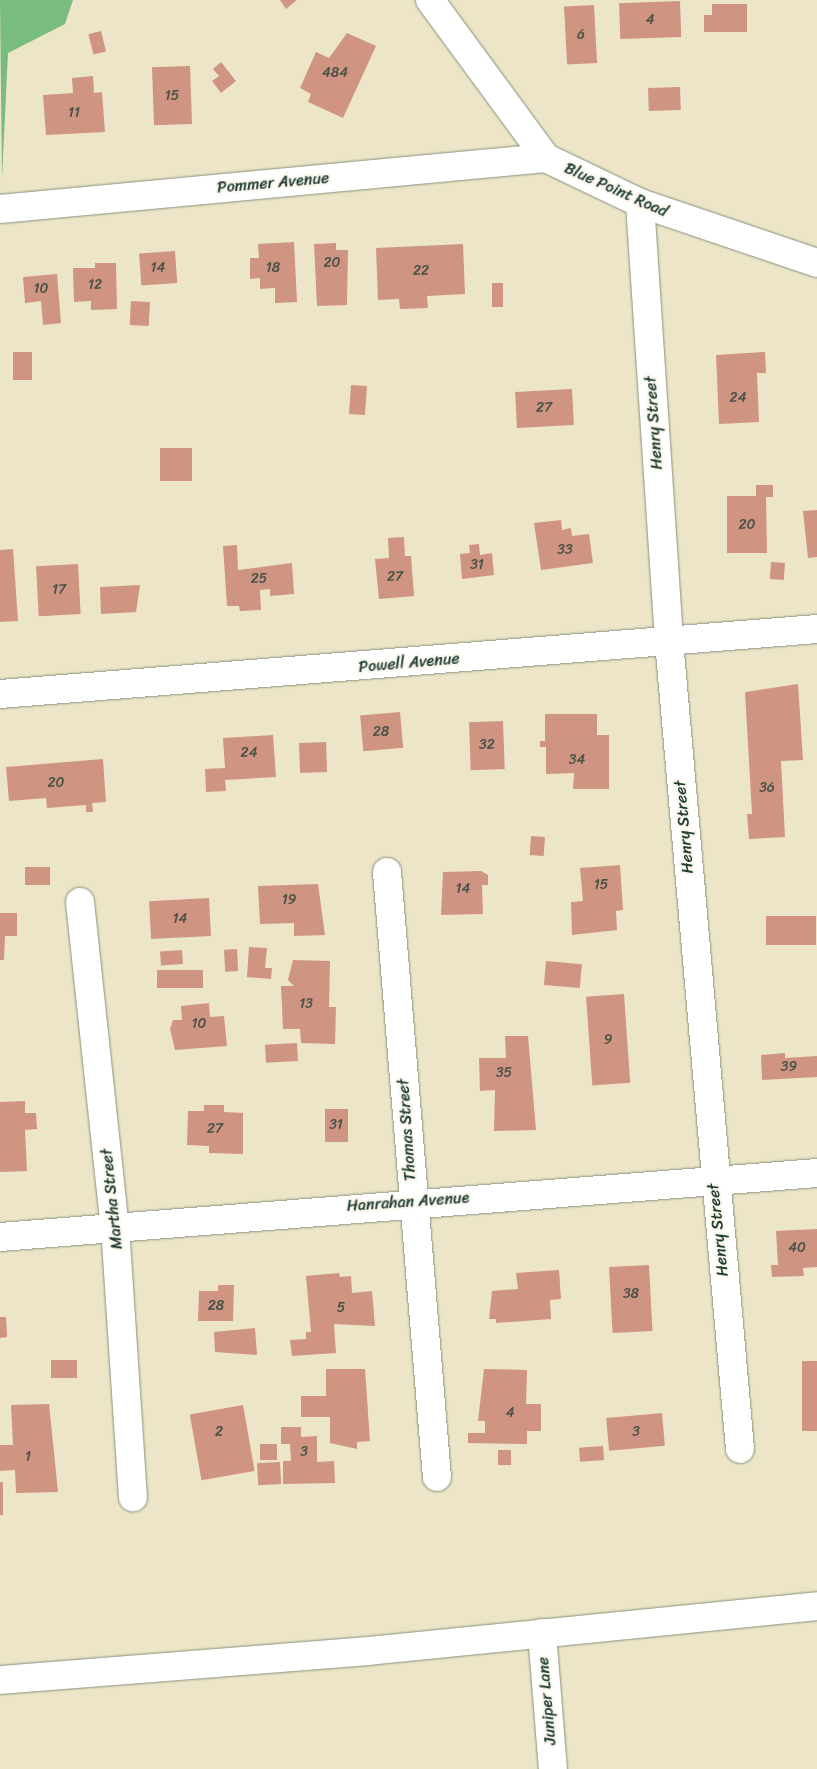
<!DOCTYPE html>
<style>
body{margin:0}
#map{position:relative;width:817px;height:1769px;overflow:hidden;background:#ede5c8;font-family:Sriracha,sans-serif}
div>[style]{position:absolute}
.forest>*{inset:0;background:#78bc7f}
.building>*{inset:0;background:#d09483;transform-origin:0 0}
.roads{filter:drop-shadow(0 0 1px #86917e) drop-shadow(0 0 1px #86917e)}
.minor>*{height:28px;margin:-14px;padding:0 14px;transform-origin:14px;border-radius:14px;background:#fff}
span{translate:-50% -50%;white-space:nowrap;text-align:center;line-height:1.15;-webkit-text-stroke:4.5px #fbf7ec;paint-order:stroke}
.number-label{font-size:14px;color:#4b5348}
.number-label span{-webkit-text-stroke-width:0}
.street-label{font-size:16px;color:#1f3d34}
</style>
<div id="map">
<div class="forest">
<i style="clip-path:polygon(0 0,73px 0,65px 24px,8px 53px,2px 178px)"></i>
</div>
<div class="building">
<i style="clip-path:polygon(280px 0,297px 0,286px 9px)"></i>
<i style="left:680px;top:1px;width:36px;height:61px;rotate:88deg"></i>
<i style="clip-path:polygon(712px 4px,747px 4px,747px 32px,704px 32px,704px 15px,712px 15px)"></i>
<i style="left:594px;top:5px;width:58px;height:30px;rotate:87deg"></i>
<i style="left:101px;top:31px;width:21px;height:13px;rotate:76deg"></i>
<i style="clip-path:polygon(347px 33px,376px 46px,343px 118px,308px 102px,311px 94px,300px 88px,316px 52px,329px 58px)"></i>
<i style="clip-path:polygon(221px 62px,236px 81px,221px 93px,212px 81px,219px 76px,213px 69px)"></i>
<i style="left:190px;top:66px;width:58px;height:38px;rotate:88deg"></i>
<i style="clip-path:polygon(93px 76px,94px 93px,102px 92px,105px 132px,46px 135px,43px 95px,73px 93px,72px 78px)"></i>
<i style="left:680px;top:87px;width:23px;height:32px;rotate:88deg"></i>
<i style="clip-path:polygon(294px 242px,297px 302px,275px 303px,275px 288px,260px 289px,260px 278px,250px 279px,250px 258px,259px 258px,258px 244px)"></i>
<i style="clip-path:polygon(336px 243px,336px 250px,348px 250px,347px 305px,317px 306px,314px 244px)"></i>
<i style="clip-path:polygon(463px 244px,465px 294px,427px 296px,428px 308px,400px 309px,399px 299px,378px 300px,376px 248px)"></i>
<i style="left:175px;top:251px;width:32px;height:36px;rotate:86deg"></i>
<i style="clip-path:polygon(95px 263px,116px 263px,117px 309px,91px 310px,91px 301px,74px 302px,73px 268px,95px 268px)"></i>
<i style="clip-path:polygon(57px 274px,61px 323px,43px 325px,41px 301px,25px 303px,23px 277px)"></i>
<i style="left:492px;top:283px;width:11px;height:24px"></i>
<i style="left:131px;top:301px;width:19px;height:24px;rotate:3deg"></i>
<i style="left:13px;top:352px;width:19px;height:28px"></i>
<i style="clip-path:polygon(765px 352px,766px 373px,757px 373px,759px 422px,719px 424px,716px 355px)"></i>
<i style="left:351px;top:385px;width:16px;height:29px;rotate:4deg"></i>
<i style="left:572px;top:389px;width:36px;height:57px;rotate:87deg"></i>
<i style="left:160px;top:448px;width:32px;height:33px"></i>
<i style="clip-path:polygon(756px 485px,773px 485px,773px 497px,766px 497px,767px 553px,727px 553px,727px 496px,756px 496px)"></i>
<i style="clip-path:polygon(817px 510px,817px 557px,808px 558px,803px 511px)"></i>
<i style="clip-path:polygon(561px 520px,562px 530px,571px 528px,572px 536px,589px 534px,593px 563px,541px 570px,534px 523px)"></i>
<i style="clip-path:polygon(404px 537px,405px 556px,411px 556px,414px 596px,379px 599px,375px 559px,389px 558px,388px 538px)"></i>
<i style="clip-path:polygon(479px 544px,480px 555px,492px 553px,494px 575px,462px 579px,460px 554px,470px 553px,469px 545px)"></i>
<i style="clip-path:polygon(237px 545px,238px 570px,292px 563px,294px 594px,270px 596px,270px 589px,260px 590px,261px 610px,240px 611px,239px 606px,227px 606px,223px 546px)"></i>
<i style="clip-path:polygon(13px 549px,18px 621px,0 622px,0 550px)"></i>
<i style="left:771px;top:562px;width:14px;height:17px;rotate:4deg"></i>
<i style="left:78px;top:564px;width:50px;height:42px;rotate:87deg"></i>
<i style="clip-path:polygon(140px 585px,136px 612px,101px 614px,100px 587px)"></i>
<i style="clip-path:polygon(798px 684px,803px 760px,781px 761px,785px 837px,749px 839px,747px 814px,752px 814px,745px 692px)"></i>
<i style="left:400px;top:712px;width:36px;height:40px;rotate:85deg"></i>
<i style="clip-path:polygon(545px 714px,597px 714px,597px 735px,609px 735px,609px 789px,573px 789px,574px 773px,546px 774px,546px 747px,540px 747px,540px 741px,545px 741px)"></i>
<i style="left:503px;top:721px;width:48px;height:34px;rotate:88deg"></i>
<i style="clip-path:polygon(273px 735px,276px 777px,225px 780px,226px 791px,206px 792px,205px 769px,225px 768px,223px 738px)"></i>
<i style="left:326px;top:742px;width:30px;height:27px;rotate:88deg"></i>
<i style="clip-path:polygon(103px 759px,106px 802px,92px 803px,93px 812px,86px 812px,86px 805px,47px 808px,46px 798px,9px 801px,6px 767px)"></i>
<i style="left:531px;top:836px;width:14px;height:19px;rotate:4deg"></i>
<i style="clip-path:polygon(620px 865px,623px 910px,616px 911px,617px 930px,572px 935px,571px 902px,583px 901px,580px 868px)"></i>
<i style="left:25px;top:867px;width:25px;height:18px"></i>
<i style="clip-path:polygon(481px 871px,488px 875px,488px 885px,482px 885px,483px 914px,441px 915px,443px 872px)"></i>
<i style="clip-path:polygon(318px 884px,325px 935px,294px 936px,294px 923px,260px 924px,258px 886px)"></i>
<i style="left:209px;top:898px;width:38px;height:60px;rotate:87deg"></i>
<i style="clip-path:polygon(0 913px,17px 913px,17px 936px,5px 936px,4px 960px,0 960px)"></i>
<i style="left:766px;top:916px;width:50px;height:29px"></i>
<i style="clip-path:polygon(249px 947px,267px 948px,265px 968px,272px 968px,271px 979px,247px 977px)"></i>
<i style="left:237px;top:949px;width:22px;height:13px;rotate:87deg"></i>
<i style="left:182px;top:950px;width:14px;height:22px;rotate:86deg"></i>
<i style="clip-path:polygon(293px 960px,330px 961px,329px 1007px,336px 1007px,335px 1044px,301px 1043px,300px 1029px,283px 1029px,281px 986px,294px 986px,288px 980px)"></i>
<i style="left:546px;top:961px;width:36px;height:24px;rotate:5deg"></i>
<i style="left:203px;top:970px;width:18px;height:46px;rotate:90deg"></i>
<i style="left:624px;top:994px;width:89px;height:38px;rotate:86deg"></i>
<i style="clip-path:polygon(209px 1003px,210px 1017px,224px 1016px,227px 1046px,175px 1050px,170px 1029px,173px 1020px,182px 1020px,181px 1006px)"></i>
<i style="clip-path:polygon(505px 1036px,528px 1036px,536px 1130px,494px 1131px,495px 1090px,480px 1091px,479px 1058px,506px 1058px)"></i>
<i style="left:297px;top:1043px;width:18px;height:32px;rotate:87deg"></i>
<i style="clip-path:polygon(785px 1053px,785px 1058px,817px 1056px,817px 1077px,762px 1080px,761px 1055px)"></i>
<i style="clip-path:polygon(25px 1101px,25px 1113px,36px 1113px,37px 1129px,25px 1130px,27px 1171px,0 1172px,0 1102px)"></i>
<i style="clip-path:polygon(204px 1105px,224px 1105px,224px 1112px,243px 1113px,243px 1154px,209px 1153px,209px 1146px,187px 1145px,188px 1111px,204px 1111px)"></i>
<i style="left:325px;top:1109px;width:23px;height:33px"></i>
<i style="clip-path:polygon(817px 1229px,817px 1267px,803px 1268px,804px 1276px,772px 1277px,771px 1265px,778px 1265px,776px 1231px)"></i>
<i style="left:649px;top:1265px;width:66px;height:40px;rotate:87deg"></i>
<i style="clip-path:polygon(559px 1270px,561px 1299px,550px 1300px,551px 1319px,496px 1323px,496px 1319px,489px 1319px,492px 1291px,518px 1289px,516px 1273px)"></i>
<i style="clip-path:polygon(339px 1273px,340px 1277px,351px 1276px,352px 1293px,372px 1291px,375px 1326px,334px 1324px,336px 1353px,292px 1356px,290px 1340px,306px 1339px,306px 1332px,311px 1332px,306px 1276px)"></i>
<i style="clip-path:polygon(218px 1285px,234px 1285px,233px 1321px,198px 1321px,199px 1291px,218px 1291px)"></i>
<i style="clip-path:polygon(0 1317px,6px 1317px,7px 1337px,0 1338px)"></i>
<i style="clip-path:polygon(255px 1328px,257px 1355px,215px 1352px,214px 1332px)"></i>
<i style="left:51px;top:1360px;width:26px;height:18px"></i>
<i style="left:802px;top:1361px;width:15px;height:70px"></i>
<i style="clip-path:polygon(326px 1369px,365px 1369px,370px 1441px,357px 1442px,357px 1449px,330px 1443px,330px 1417px,301px 1417px,301px 1396px,326px 1396px)"></i>
<i style="clip-path:polygon(484px 1369px,527px 1370px,526px 1404px,541px 1404px,541px 1431px,527px 1431px,527px 1444px,468px 1443px,468px 1433px,485px 1433px,485px 1421px,478px 1421px)"></i>
<i style="clip-path:polygon(49px 1404px,58px 1492px,16px 1493px,15px 1470px,0 1471px,0 1445px,13px 1445px,11px 1405px)"></i>
<i style="left:243px;top:1405px;width:67px;height:54px;rotate:80deg"></i>
<i style="left:662px;top:1413px;width:33px;height:56px;rotate:85deg"></i>
<i style="clip-path:polygon(281px 1427px,301px 1427px,301px 1437px,317px 1436px,317px 1462px,334px 1461px,335px 1483px,283px 1484px,283px 1461px,291px 1461px,290px 1444px,281px 1444px)"></i>
<i style="left:260px;top:1444px;width:17px;height:16px"></i>
<i style="left:603px;top:1446px;width:14px;height:24px;rotate:86deg"></i>
<i style="left:498px;top:1450px;width:13px;height:15px"></i>
<i style="left:280px;top:1462px;width:22px;height:23px;rotate:87deg"></i>
<i style="left:0;top:1482px;width:3px;height:33px"></i>
</div>
<div class="roads">
<div class="minor">
<i style="left:430px;top:0;width:196px;rotate:53.7deg"></i>
<i style="left:546px;top:158px;width:104px;rotate:25.6deg"></i>
<i style="left:640px;top:203px;width:187px;rotate:18.7deg"></i>
<i style="left:640px;top:203px;width:439px;rotate:86.2deg"></i>
<i style="left:669px;top:641px;width:811px;rotate:84.98deg"></i>
<i style="left:0;top:209px;width:548px;rotate:-5.34deg"></i>
<i style="left:0;top:694px;width:820px;rotate:-4.55deg"></i>
<i style="left:387px;top:872px;width:607px;rotate:85.28deg"></i>
<i style="left:80px;top:902px;width:327px;rotate:83.9deg"></i>
<i style="left:115px;top:1227px;width:271px;rotate:86.2deg"></i>
<i style="left:0;top:1237px;width:820px;rotate:-4.48deg"></i>
<i style="left:542px;top:1633px;width:136px;rotate:85.4deg"></i>
<i style="left:0;top:1680px;width:369px;rotate:-4.5deg"></i>
<i style="left:368px;top:1651px;width:451px;rotate:-5.7deg"></i>
</div>
</div>
<div class="number-label">
<span style="left:650px;top:20px">4</span>
<span style="left:581px;top:35px">6</span>
<span style="left:335px;top:73px">484</span>
<span style="left:172px;top:96px">15</span>
<span style="left:74px;top:113px">11</span>
<span style="left:332px;top:263px">20</span>
<span style="left:158px;top:268px">14</span>
<span style="left:273px;top:268px">18</span>
<span style="left:421px;top:271px">22</span>
<span style="left:95px;top:285px">12</span>
<span style="left:41px;top:289px">10</span>
<span style="left:738px;top:398px">24</span>
<span style="left:544px;top:408px">27</span>
<span style="left:747px;top:525px">20</span>
<span style="left:565px;top:550px">33</span>
<span style="left:477px;top:565px">31</span>
<span style="left:395px;top:577px">27</span>
<span style="left:259px;top:579px">25</span>
<span style="left:59px;top:590px">17</span>
<span style="left:381px;top:732px">28</span>
<span style="left:487px;top:745px">32</span>
<span style="left:249px;top:753px">24</span>
<span style="left:577px;top:760px">34</span>
<span style="left:56px;top:783px">20</span>
<span style="left:767px;top:788px">36</span>
<span style="left:601px;top:885px">15</span>
<span style="left:463px;top:889px">14</span>
<span style="left:289px;top:900px">19</span>
<span style="left:180px;top:919px">14</span>
<span style="left:306px;top:1004px">13</span>
<span style="left:199px;top:1024px">10</span>
<span style="left:608px;top:1040px">9</span>
<span style="left:789px;top:1067px">39</span>
<span style="left:504px;top:1073px">35</span>
<span style="left:336px;top:1125px">31</span>
<span style="left:215px;top:1129px">27</span>
<span style="left:797px;top:1248px">40</span>
<span style="left:631px;top:1294px">38</span>
<span style="left:216px;top:1306px">28</span>
<span style="left:341px;top:1308px">5</span>
<span style="left:510px;top:1413px">4</span>
<span style="left:219px;top:1432px">2</span>
<span style="left:636px;top:1432px">3</span>
<span style="left:304px;top:1452px">3</span>
<span style="left:28px;top:1457px">1</span>
</div>
<div class="street-label">
<span style="left:273px;top:183px;rotate:-5deg">Pommer Avenue</span>
<span style="left:616px;top:190px;rotate:24deg">Blue Point Road</span>
<span style="left:654px;top:423px;rotate:-94deg">Henry Street</span>
<span style="left:409px;top:663px;rotate:-5deg">Powell Avenue</span>
<span style="left:684px;top:827px;rotate:-95deg">Henry Street</span>
<span style="left:407px;top:1130px;rotate:-94deg">Thomas Street</span>
<span style="left:112px;top:1199px;rotate:-96deg">Martha Street</span>
<span style="left:408px;top:1202px;rotate:-4deg">Hanrahan Avenue</span>
<span style="left:718px;top:1230px;rotate:-96deg">Henry Street</span>
<span style="left:547px;top:1701px;rotate:-95deg">Juniper Lane</span>
</div>
</div>
